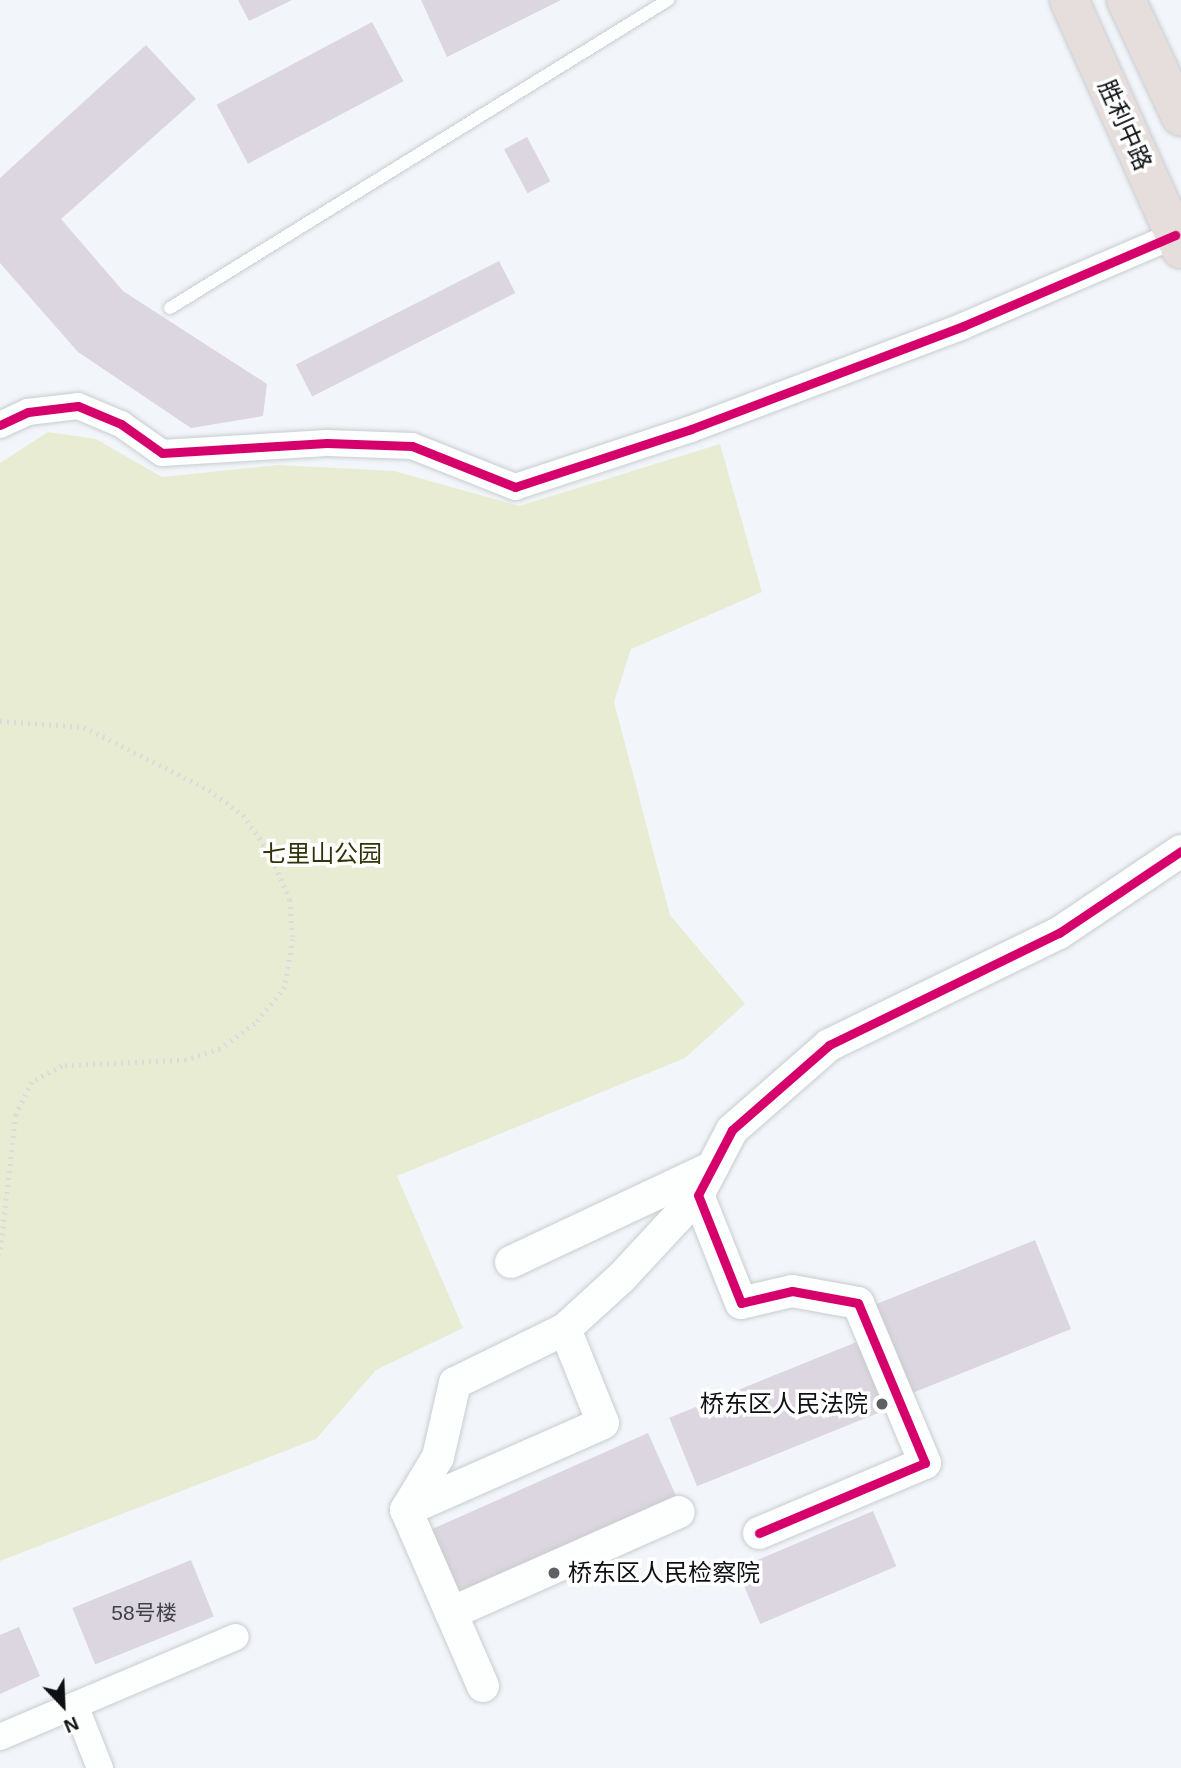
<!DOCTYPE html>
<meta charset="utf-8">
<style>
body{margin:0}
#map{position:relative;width:1181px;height:1768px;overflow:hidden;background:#f2f6fa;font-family:Helvetica,"Noto Sans SC",sans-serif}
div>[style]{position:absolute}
.green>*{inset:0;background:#e8ecd2}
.building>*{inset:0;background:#dbd6df;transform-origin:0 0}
.path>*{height:4.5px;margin-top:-2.25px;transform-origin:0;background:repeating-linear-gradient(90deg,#dadcdd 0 2px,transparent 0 7px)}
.roads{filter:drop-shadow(0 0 2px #c9cccf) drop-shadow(0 0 2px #c9cccf)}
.service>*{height:12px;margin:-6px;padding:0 6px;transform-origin:6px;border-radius:6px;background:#fdfefe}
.minor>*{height:26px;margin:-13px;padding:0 13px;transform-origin:13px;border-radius:13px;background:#fdfefe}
.tertiary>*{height:32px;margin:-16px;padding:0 16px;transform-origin:16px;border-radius:16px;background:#fdfefe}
.trunk>*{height:38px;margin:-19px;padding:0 19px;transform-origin:19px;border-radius:19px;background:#e6dedc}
.cycleway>*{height:9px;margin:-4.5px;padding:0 4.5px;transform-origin:4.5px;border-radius:4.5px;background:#d6006c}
.dots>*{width:19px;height:19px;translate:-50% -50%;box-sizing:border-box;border:4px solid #fff;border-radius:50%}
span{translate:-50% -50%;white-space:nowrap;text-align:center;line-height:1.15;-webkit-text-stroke:7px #fff;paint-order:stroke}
.number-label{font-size:21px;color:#414246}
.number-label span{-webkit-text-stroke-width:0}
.street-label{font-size:24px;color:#0e1013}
.park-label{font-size:24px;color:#323307}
.poi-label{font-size:24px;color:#0e1013}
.right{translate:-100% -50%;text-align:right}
.left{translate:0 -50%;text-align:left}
.north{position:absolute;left:28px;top:1670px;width:70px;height:70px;-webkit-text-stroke:5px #fff;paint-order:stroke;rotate:157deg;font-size:19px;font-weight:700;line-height:28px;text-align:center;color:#0e1013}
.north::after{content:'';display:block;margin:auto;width:24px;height:32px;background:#0e1013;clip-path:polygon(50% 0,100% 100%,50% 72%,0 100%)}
</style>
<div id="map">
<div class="green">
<i style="clip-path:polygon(48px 432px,96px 439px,162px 477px,278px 465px,394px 471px,519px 506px,720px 444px,762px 592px,631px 649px,614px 702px,670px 915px,745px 1004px,685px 1058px,397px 1176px,463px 1328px,376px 1370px,316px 1439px,0 1561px,0 463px)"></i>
</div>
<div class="building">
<i style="clip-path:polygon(238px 0,292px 0,249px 21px)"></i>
<i style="clip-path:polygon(421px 0,561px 0,447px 57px)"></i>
<i style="left:372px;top:22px;width:67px;height:176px;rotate:62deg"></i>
<i style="clip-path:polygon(146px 45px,196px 99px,61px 219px,123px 291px,267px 384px,263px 416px,191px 428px,78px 352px,0 263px,0 178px)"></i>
<i style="left:527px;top:137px;width:50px;height:26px;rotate:62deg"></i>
<i style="left:499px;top:261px;width:36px;height:228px;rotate:63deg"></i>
<i style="left:1035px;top:1240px;width:96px;height:173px;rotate:68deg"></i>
<i style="left:864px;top:1339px;width:74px;height:210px;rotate:68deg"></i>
<i style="left:648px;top:1433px;width:71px;height:241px;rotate:66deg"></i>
<i style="left:873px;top:1511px;width:60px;height:148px;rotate:67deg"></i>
<i style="left:191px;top:1560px;width:61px;height:128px;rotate:68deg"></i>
<i style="clip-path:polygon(19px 1627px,40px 1676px,0 1694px,0 1635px)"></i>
</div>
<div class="path">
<i style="left:0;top:721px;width:84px;rotate:4.1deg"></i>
<i style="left:84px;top:727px;width:140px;rotate:26.7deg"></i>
<i style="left:209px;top:790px;width:42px;rotate:36.3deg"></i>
<i style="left:243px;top:815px;width:47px;rotate:54.6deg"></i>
<i style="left:270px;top:853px;width:51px;rotate:66.9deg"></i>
<i style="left:290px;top:900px;width:39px;rotate:86deg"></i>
<i style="left:293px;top:939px;width:49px;rotate:99.5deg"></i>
<i style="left:285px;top:987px;width:48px;rotate:129deg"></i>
<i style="left:255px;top:1024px;width:43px;rotate:144.5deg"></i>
<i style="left:220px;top:1049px;width:36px;rotate:162deg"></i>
<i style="left:186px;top:1060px;width:124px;rotate:177.2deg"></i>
<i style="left:62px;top:1066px;width:34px;rotate:152deg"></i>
<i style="left:32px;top:1082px;width:37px;rotate:116deg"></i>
<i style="left:16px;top:1115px;width:141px;rotate:96.5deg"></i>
</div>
<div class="roads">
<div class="service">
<i style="left:170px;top:308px;width:586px;rotate:-31.74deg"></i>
</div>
<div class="minor">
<i style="left:0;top:425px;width:31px;rotate:-25deg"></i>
<i style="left:28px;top:412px;width:50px;rotate:-6.8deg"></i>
<i style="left:78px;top:406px;width:47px;rotate:22.7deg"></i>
<i style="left:121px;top:424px;width:50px;rotate:35.3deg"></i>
<i style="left:162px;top:453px;width:165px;rotate:-3.5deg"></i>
<i style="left:327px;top:443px;width:85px;rotate:2deg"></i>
<i style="left:412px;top:446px;width:111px;rotate:21.7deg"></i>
<i style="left:515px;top:487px;width:185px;rotate:-18.2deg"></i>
<i style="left:691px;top:429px;width:291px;rotate:-20.7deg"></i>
<i style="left:963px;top:326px;width:231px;rotate:-23.2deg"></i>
<i style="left:75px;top:1705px;width:68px;rotate:68.4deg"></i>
<i style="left:0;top:1737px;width:256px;rotate:-23deg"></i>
</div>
<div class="tertiary">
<i style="left:511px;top:1262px;width:223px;rotate:-25.2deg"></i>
<i style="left:406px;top:1510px;width:215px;rotate:-23.8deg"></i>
<i style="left:603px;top:1423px;width:101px;rotate:-112deg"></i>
<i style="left:759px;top:1533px;width:180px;rotate:-22.9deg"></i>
<i style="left:925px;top:1463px;width:173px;rotate:-112.7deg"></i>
<i style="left:858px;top:1303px;width:67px;rotate:-169.7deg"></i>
<i style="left:792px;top:1291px;width:52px;rotate:166.8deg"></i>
<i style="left:741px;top:1303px;width:116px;rotate:-111.7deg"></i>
<i style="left:698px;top:1195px;width:73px;rotate:-62.4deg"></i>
<i style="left:732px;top:1130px;width:129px;rotate:-41.2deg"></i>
<i style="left:829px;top:1045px;width:256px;rotate:-26deg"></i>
<i style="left:1059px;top:933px;width:147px;rotate:-33.9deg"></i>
<i style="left:451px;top:1613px;width:249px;rotate:-23.9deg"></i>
<i style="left:483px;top:1686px;width:192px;rotate:-113.6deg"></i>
<i style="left:406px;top:1510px;width:62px;rotate:-58.9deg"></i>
<i style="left:438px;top:1457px;width:76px;rotate:-77.1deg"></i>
<i style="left:455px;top:1383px;width:123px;rotate:-26.1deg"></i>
<i style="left:565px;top:1329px;width:77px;rotate:-42.4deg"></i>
<i style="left:622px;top:1277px;width:112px;rotate:-47.2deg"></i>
</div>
<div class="trunk">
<i style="left:1069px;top:0;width:273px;rotate:65.8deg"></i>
<i style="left:1126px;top:0;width:129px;rotate:64.8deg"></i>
</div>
</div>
<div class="cycleway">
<i style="left:0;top:425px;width:31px;rotate:-25deg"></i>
<i style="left:28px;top:412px;width:50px;rotate:-6.8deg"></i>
<i style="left:78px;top:406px;width:47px;rotate:22.7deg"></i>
<i style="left:121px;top:424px;width:50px;rotate:35.3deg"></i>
<i style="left:162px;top:453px;width:165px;rotate:-3.5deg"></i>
<i style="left:327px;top:443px;width:85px;rotate:2deg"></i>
<i style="left:412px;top:446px;width:111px;rotate:21.7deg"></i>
<i style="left:515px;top:487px;width:185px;rotate:-18.2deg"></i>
<i style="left:691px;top:429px;width:291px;rotate:-20.7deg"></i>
<i style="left:963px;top:326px;width:231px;rotate:-23.2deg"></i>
<i style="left:759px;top:1533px;width:180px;rotate:-22.9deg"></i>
<i style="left:925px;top:1463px;width:173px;rotate:-112.7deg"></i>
<i style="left:858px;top:1303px;width:67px;rotate:-169.7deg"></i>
<i style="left:792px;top:1291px;width:52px;rotate:166.8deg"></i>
<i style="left:741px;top:1303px;width:116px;rotate:-111.7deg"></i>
<i style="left:698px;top:1195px;width:73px;rotate:-62.4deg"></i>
<i style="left:732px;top:1130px;width:129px;rotate:-41.2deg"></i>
<i style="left:829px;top:1045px;width:256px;rotate:-26deg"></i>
<i style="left:1059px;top:933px;width:147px;rotate:-33.9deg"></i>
</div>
<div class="dots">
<i style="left:882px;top:1404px;background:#5e6064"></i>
<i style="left:554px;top:1573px;background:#5e6064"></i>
</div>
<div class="number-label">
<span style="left:144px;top:1613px">58号楼</span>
</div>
<div class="street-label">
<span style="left:1125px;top:125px;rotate:66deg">胜利中路</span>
</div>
<div class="park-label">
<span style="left:322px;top:854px">七里山公园</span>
</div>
<div class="poi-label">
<span class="right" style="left:868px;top:1404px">桥东区人民法院</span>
<span class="left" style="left:568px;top:1573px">桥东区人民检察院</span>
</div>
<div class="north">N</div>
</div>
